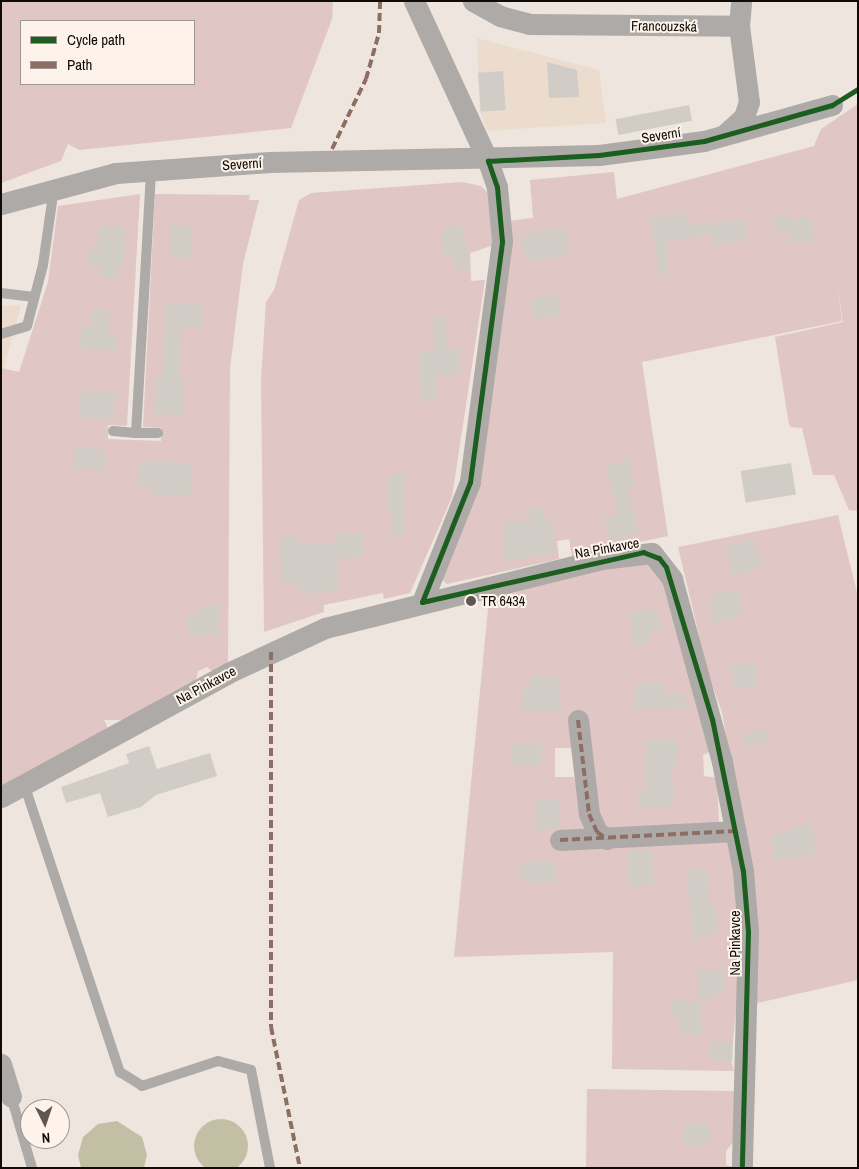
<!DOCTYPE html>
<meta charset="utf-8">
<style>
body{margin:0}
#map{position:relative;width:859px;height:1169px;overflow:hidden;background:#eee5de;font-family:"Archivo Narrow",sans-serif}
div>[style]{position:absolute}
.built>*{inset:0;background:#ecdcce}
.green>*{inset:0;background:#e0c6c4}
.water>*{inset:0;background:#c3bfa5}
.round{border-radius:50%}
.building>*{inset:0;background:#d2ccc6;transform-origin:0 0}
.lane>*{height:10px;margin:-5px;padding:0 5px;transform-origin:5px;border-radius:5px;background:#aeaaa7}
.street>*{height:21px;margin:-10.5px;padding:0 10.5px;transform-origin:10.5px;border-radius:10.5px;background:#aeaaa7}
.quiet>*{height:4px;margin-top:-2px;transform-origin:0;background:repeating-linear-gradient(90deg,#8d6e63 0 8px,transparent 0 12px)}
.cycleway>*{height:5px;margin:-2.5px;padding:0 2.5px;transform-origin:2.5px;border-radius:2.5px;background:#1b5e20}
.dots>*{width:14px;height:14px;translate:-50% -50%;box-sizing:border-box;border:2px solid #fdf3ea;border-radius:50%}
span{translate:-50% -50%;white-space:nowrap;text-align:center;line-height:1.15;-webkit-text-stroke:4px #fdf3ea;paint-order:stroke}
.street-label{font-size:14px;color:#100b07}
.poi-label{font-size:14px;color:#100b07}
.left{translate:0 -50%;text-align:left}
.frame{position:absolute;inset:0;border:2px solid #100b07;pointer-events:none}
.legend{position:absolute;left:20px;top:20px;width:175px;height:65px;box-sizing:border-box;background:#fdf3ea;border:1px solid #9e968f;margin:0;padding:6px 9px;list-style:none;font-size:15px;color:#100b07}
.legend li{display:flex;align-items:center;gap:10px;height:25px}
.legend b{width:25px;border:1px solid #9e968f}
.north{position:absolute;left:20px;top:1099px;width:50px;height:50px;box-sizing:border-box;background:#fdf3ea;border:1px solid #9e968f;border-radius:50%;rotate:176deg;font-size:14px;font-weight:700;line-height:20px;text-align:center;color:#100b07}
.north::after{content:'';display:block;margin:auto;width:18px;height:22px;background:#5e5752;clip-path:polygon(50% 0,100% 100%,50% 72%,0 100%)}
</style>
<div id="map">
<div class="built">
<i style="clip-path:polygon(477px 38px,599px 70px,606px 123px,487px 131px,480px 112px)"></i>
<i style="clip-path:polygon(21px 305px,4px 368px,1px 368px,1px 306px)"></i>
</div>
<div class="green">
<i style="clip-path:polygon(evenodd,1px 1px,333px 1px,332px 19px,291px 128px,79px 150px,68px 144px,61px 161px,1px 183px,1px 1px,194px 21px,194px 84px,21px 84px,21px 21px,194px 21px)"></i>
<i style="clip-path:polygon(858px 104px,858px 511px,849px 510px,834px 475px,813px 475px,802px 428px,790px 427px,788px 419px,775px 337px,843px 322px,837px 285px,842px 321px,642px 362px,668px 536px,572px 556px,569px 539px,557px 541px,559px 559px,447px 584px,440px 578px,473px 490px,509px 221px,533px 218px,530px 180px,614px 172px,617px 199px,814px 146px,821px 129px)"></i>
<i style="clip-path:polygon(462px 182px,481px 186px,490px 195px,494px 245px,470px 253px,471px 281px,485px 280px,452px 497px,410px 593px,384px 599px,383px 593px,324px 605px,324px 612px,264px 632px,261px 380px,266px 302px,274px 290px,299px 200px,311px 193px)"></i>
<i style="clip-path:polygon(140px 194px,127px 426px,108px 425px,108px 439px,161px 441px,161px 428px,143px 427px,155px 194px,250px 195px,249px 200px,259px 200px,243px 264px,230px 369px,228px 664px,213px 672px,207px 667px,198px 671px,196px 680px,123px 720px,104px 720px,109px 730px,1px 791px,1px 368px,19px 372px,48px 282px,58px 206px)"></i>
<i style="clip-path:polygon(838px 515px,858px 597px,858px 980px,753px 1004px,746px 828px,737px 803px,722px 712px,695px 637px,699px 635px,678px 547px)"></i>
<i style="clip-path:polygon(643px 561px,659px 571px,711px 751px,703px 755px,704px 776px,717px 778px,719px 825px,604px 830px,573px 748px,555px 748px,555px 777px,574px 777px,589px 835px,555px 835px,550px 846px,731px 839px,742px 947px,731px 1061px,734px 1071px,612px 1069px,613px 952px,454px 957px,488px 609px,475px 594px)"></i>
<i style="clip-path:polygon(587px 1089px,734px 1091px,735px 1140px,726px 1151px,726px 1165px,737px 1168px,586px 1168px)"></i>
</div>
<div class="water">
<i class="round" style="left:194px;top:1119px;width:54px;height:54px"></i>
<i style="clip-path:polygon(117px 1121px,142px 1137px,147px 1155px,144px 1168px,81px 1168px,78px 1155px,83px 1137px,98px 1124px)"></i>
</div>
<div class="building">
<i style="clip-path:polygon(547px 62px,577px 70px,579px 97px,549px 98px)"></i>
<i style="left:503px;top:71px;width:39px;height:25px;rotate:86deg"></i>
<i style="left:689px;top:105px;width:16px;height:75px;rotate:79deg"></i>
<i style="clip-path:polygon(688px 213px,689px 224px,745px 220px,748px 240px,714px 245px,712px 234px,667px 242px,669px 273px,659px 274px,650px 219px)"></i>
<i style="clip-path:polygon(787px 214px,788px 220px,811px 217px,815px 240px,790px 243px,788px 231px,776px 233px,773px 216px)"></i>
<i style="clip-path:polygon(453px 224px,464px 229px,470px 270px,454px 270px,453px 255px,458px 254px,443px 255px,442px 230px)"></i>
<i style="clip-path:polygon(99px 225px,126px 227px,123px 268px,118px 268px,118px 278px,99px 277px,99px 266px,87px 266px,88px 249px,98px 249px)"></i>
<i style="left:170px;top:225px;width:22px;height:33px;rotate:3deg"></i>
<i style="clip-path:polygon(565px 226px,570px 256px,532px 261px,532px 257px,524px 258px,521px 236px)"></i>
<i style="left:557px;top:295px;width:20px;height:26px;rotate:81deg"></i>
<i style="clip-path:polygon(166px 303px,203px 305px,202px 329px,182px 328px,179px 379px,185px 380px,183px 415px,154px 414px,156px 378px,162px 378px)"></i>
<i style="clip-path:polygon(93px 309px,110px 310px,109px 333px,118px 334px,117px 351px,80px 349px,81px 328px,91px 328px)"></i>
<i style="clip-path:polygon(433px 317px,446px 317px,447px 348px,460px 350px,461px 374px,435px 375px,436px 401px,421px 401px,419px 351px,433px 351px)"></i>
<i style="left:81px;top:391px;width:34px;height:27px;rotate:3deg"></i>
<i style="left:75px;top:447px;width:31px;height:22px;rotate:4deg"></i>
<i style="clip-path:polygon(630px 459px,635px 486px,629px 488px,639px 534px,610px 540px,604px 517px,617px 513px,606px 465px)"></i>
<i style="clip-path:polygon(139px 460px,192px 464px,190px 496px,149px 494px,149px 486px,138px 486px)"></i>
<i style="left:791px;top:463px;width:32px;height:51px;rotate:81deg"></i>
<i style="clip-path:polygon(403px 474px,404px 535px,392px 535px,391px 513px,387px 513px,388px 475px)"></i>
<i style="clip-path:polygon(543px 507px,544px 520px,551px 518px,556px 553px,504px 561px,502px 522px,530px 520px,529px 508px)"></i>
<i style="clip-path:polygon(363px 533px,364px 556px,337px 559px,338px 589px,304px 594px,297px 584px,281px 585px,280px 535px,297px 535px,297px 544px,335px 543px,335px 534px)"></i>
<i style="left:754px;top:538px;width:30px;height:31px;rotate:73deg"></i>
<i style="clip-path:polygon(738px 590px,743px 616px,712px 623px,712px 595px)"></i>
<i style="clip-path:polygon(202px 606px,220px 606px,220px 635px,188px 635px,188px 614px,202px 614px)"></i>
<i style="clip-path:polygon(656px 608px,660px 629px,650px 631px,652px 641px,635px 645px,628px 614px)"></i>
<i style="left:754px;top:661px;width:24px;height:25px;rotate:78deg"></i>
<i style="clip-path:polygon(530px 675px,558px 675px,562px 712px,522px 712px,522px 690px,530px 690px)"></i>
<i style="clip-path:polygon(636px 683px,663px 683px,663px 693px,686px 693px,686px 709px,636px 710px)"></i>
<i style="clip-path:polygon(766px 727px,771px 741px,747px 747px,743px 735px)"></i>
<i style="clip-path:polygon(664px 738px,678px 741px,678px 766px,671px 766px,674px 806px,638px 809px,637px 789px,646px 789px,645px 742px)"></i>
<i style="left:541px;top:744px;width:22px;height:29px;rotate:90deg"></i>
<i style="clip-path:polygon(149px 746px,157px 769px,210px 753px,217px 776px,156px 795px,141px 807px,108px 817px,100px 793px,66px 803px,61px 787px,129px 763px,126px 754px)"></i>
<i style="clip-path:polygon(534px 800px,561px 800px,558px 828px,536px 830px)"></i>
<i style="clip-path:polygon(811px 823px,817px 852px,775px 861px,770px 837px)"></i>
<i style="left:652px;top:850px;width:36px;height:25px;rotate:88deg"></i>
<i style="clip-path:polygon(525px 862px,556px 862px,556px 882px,525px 883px,518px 872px)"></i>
<i style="clip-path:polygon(708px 869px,710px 906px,716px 905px,718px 933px,694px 939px,686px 871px)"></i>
<i style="clip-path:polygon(722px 968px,724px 994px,699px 1002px,696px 970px)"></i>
<i style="clip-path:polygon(672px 999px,701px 1003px,701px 1035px,680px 1033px,680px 1016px,669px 1014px)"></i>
<i style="left:709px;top:1041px;width:24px;height:19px;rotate:2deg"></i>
<i style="left:684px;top:1124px;width:26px;height:22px"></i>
</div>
<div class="lane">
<i style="left:1px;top:293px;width:33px;rotate:7deg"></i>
<i style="left:1px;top:334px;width:27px;rotate:-17deg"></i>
<i style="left:27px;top:326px;width:63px;rotate:-75.3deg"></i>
<i style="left:43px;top:265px;width:78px;rotate:-81.9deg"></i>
<i style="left:113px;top:431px;width:23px;rotate:5deg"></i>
<i style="left:136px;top:433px;width:263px;rotate:-86.7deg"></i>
<i style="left:136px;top:433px;width:22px"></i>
<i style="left:24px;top:784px;width:304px;rotate:71.6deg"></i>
<i style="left:120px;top:1072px;width:26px;rotate:32deg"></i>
<i style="left:142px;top:1086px;width:80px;rotate:-18.2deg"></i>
<i style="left:218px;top:1061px;width:34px;rotate:15deg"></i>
<i style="left:251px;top:1070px;width:100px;rotate:79deg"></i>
<i style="left:11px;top:1096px;width:75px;rotate:73.7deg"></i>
</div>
<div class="street">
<i style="left:414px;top:1px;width:176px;rotate:65.2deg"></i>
<i style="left:488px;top:161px;width:28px;rotate:71deg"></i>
<i style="left:497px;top:187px;width:54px;rotate:84.7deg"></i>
<i style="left:502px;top:241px;width:243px;rotate:97.6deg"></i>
<i style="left:470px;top:482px;width:129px;rotate:111.8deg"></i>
<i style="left:473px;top:1px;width:31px;rotate:29deg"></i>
<i style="left:500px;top:16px;width:30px;rotate:15deg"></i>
<i style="left:529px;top:24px;width:210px;rotate:0.5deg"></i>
<i style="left:724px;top:135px;width:27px;rotate:-42deg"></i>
<i style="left:744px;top:117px;width:16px;rotate:-72deg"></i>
<i style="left:749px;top:102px;width:77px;rotate:-97.5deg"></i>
<i style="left:739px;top:26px;width:25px;rotate:-85deg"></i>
<i style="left:1px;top:204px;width:119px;rotate:-15.1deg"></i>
<i style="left:116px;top:173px;width:154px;rotate:-4.1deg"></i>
<i style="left:270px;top:162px;width:329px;rotate:-1.2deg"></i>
<i style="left:599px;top:155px;width:106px;rotate:-7.6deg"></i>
<i style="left:704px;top:141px;width:133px;rotate:-15.7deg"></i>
<i style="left:578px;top:720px;width:95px;rotate:83.3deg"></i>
<i style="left:589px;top:814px;width:20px;rotate:66deg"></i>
<i style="left:597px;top:832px;width:12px;rotate:35deg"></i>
<i style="left:1px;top:797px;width:259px;rotate:-28.6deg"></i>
<i style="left:228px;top:673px;width:107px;rotate:-24.9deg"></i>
<i style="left:325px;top:628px;width:284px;rotate:-14deg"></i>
<i style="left:601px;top:559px;width:51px;rotate:-6.7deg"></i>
<i style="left:652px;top:553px;width:33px;rotate:52deg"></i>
<i style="left:672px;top:579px;width:190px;rotate:74.7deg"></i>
<i style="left:722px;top:762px;width:111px;rotate:79.1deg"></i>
<i style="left:743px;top:871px;width:61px;rotate:85.3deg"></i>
<i style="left:748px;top:932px;width:236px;rotate:91.5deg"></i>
<i style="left:560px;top:840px;width:176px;rotate:-2.9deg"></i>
<i style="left:1px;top:1064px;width:34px;rotate:73deg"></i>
</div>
<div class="quiet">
<i style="left:332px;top:149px;width:78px;rotate:-64.1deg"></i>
<i style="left:366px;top:79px;width:48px;rotate:-74.2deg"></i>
<i style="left:379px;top:33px;width:32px;rotate:-88deg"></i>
<i style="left:271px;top:652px;width:375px;rotate:90deg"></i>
<i style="left:271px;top:1027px;width:144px;rotate:78.4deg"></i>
<i style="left:578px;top:720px;width:95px;rotate:83.3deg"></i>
<i style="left:589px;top:814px;width:20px;rotate:66deg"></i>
<i style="left:597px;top:832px;width:12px;rotate:35deg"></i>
<i style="left:560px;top:840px;width:176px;rotate:-2.9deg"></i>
</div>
<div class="cycleway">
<i style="left:422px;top:602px;width:227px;rotate:-12.7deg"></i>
<i style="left:643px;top:552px;width:17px;rotate:21deg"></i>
<i style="left:659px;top:558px;width:11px;rotate:52deg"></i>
<i style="left:666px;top:567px;width:159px;rotate:73.2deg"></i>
<i style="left:712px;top:719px;width:155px;rotate:78.5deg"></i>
<i style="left:743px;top:871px;width:61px;rotate:85.3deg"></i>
<i style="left:748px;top:932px;width:236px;rotate:91.5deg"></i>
<i style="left:422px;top:602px;width:129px;rotate:-68.2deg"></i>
<i style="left:470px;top:482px;width:243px;rotate:-82.4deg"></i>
<i style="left:502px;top:241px;width:54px;rotate:-95.3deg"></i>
<i style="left:497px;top:187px;width:28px;rotate:-109deg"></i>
<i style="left:488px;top:161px;width:111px;rotate:-3.1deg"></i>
<i style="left:599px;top:155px;width:106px;rotate:-7.6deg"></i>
<i style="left:704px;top:141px;width:133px;rotate:-15.7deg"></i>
<i style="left:832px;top:105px;width:31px;rotate:-32deg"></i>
</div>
<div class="dots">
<i style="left:471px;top:601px;background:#5e5752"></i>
</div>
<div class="street-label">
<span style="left:664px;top:26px;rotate:1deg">Francouzská</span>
<span style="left:661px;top:135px;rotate:-9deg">Severní</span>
<span style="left:242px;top:164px;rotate:-4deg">Severní</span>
<span style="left:607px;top:548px;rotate:-10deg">Na Pinkavce</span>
<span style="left:206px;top:685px;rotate:-28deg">Na Pinkavce</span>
<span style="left:735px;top:943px;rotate:-90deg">Na Pinkavce</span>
</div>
<div class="poi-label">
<span class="left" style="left:481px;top:601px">TR 6434</span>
</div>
<div class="frame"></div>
<ul class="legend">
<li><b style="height:6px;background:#1b5e20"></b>Cycle path</li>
<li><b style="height:6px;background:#8d6e63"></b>Path</li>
</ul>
<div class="north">N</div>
</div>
